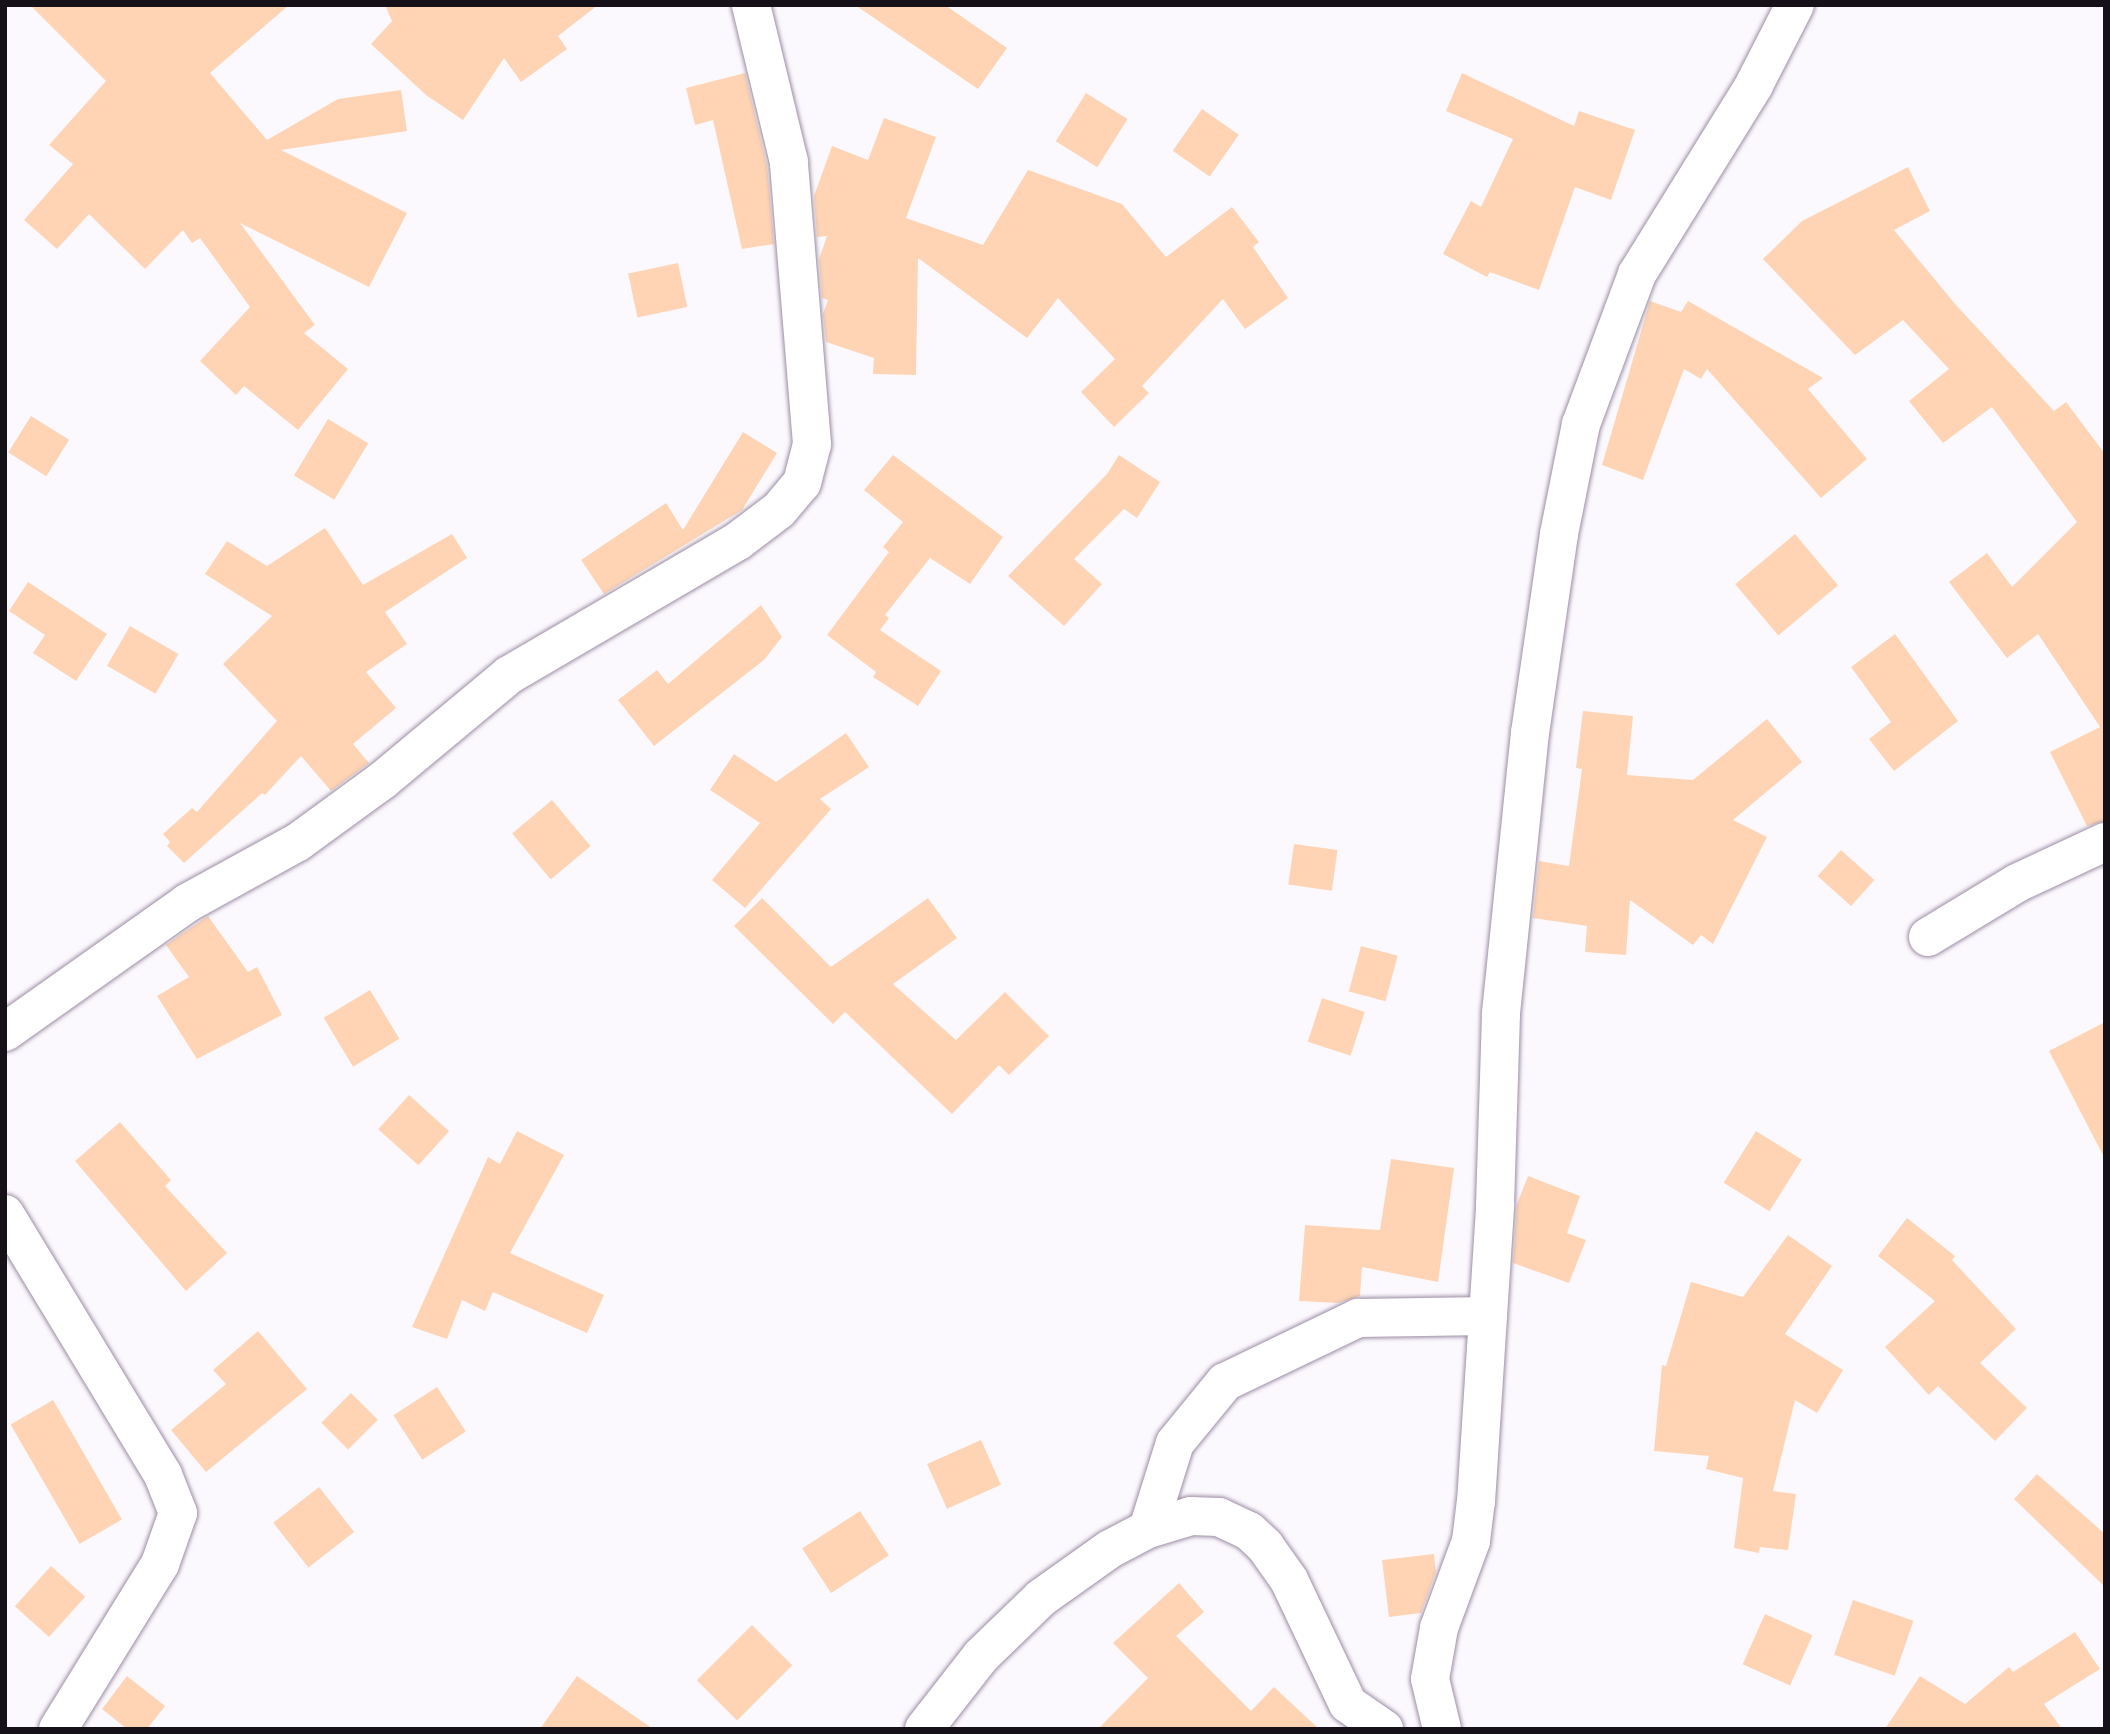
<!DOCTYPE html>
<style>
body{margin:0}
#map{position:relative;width:2110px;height:1734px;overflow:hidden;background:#fcf9fe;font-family:"DM Sans",sans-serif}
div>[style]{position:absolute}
.building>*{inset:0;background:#fed4b5;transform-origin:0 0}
.roads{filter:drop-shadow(0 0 2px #9c8da4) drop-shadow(0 0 2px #9c8da4)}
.minor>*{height:38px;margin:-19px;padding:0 19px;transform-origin:19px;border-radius:19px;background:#fff}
span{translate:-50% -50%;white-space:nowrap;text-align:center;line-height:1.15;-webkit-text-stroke:5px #fcf9fe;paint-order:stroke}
.frame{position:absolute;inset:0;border:7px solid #161119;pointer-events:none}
</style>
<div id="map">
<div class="building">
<i style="clip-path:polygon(30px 5px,289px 5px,210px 73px,267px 140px,338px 99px,401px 90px,407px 131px,281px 150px,407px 213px,369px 287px,240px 223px,315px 325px,304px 333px,348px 369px,298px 430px,244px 386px,236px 395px,200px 361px,250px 307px,200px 238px,192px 243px,183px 230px,145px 269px,89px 214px,57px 249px,24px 220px,73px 164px,49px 145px,106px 81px)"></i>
<i style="clip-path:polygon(385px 5px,598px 5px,558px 36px,567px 49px,521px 82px,504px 58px,463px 120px,426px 95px,371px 44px,392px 21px)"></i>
<i style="clip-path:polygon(855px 5px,945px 5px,1007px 48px,978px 89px)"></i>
<i style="clip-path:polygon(745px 73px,767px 165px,774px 244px,742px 249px,713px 120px,695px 125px,686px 88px)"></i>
<i style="clip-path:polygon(1462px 73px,1574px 126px,1579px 111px,1635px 130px,1611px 200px,1575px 187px,1539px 290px,1490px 272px,1487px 277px,1443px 254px,1471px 201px,1481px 207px,1513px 139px,1446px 111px)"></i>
<i style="left:1086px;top:93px;width:49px;height:57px;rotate:32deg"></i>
<i style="left:1202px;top:109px;width:45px;height:51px;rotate:35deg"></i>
<i style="clip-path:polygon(884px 118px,936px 137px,906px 218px,983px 245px,1028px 170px,1122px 204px,1166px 257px,1232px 207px,1259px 242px,1253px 247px,1288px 298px,1245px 329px,1223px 299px,1142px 386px,1149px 393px,1114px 427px,1081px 392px,1115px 359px,1058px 298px,1027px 338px,918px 258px,916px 375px,873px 374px,874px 358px,826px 342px,823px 314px,828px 300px,822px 298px,819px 259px,827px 236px,817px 237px,814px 196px,832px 146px,868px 160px)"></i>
<i style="clip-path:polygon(1908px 167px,1930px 211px,1894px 230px,1956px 305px,2054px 411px,2066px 402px,2105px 454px,2105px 821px,2087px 826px,2050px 752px,2100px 727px,2038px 634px,2007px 658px,1949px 582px,1987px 553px,2012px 587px,2077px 522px,1992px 407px,1943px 443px,1909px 401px,1949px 369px,1903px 320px,1855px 355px,1763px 259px,1802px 221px)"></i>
<i style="left:678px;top:263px;width:45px;height:51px;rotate:78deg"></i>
<i style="clip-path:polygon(1650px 301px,1681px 312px,1688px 301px,1823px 378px,1808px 389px,1867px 459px,1821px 498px,1707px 369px,1701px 379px,1684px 369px,1643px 480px,1602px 465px)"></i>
<i style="left:31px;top:416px;width:45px;height:43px;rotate:32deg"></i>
<i style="left:328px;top:419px;width:47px;height:66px;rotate:31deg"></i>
<i style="clip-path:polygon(743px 432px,777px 453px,742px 510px,604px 594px,581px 560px,666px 503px,683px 530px)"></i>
<i style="clip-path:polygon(893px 455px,1003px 537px,970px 584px,930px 558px,885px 615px,889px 618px,880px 630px,941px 671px,918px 706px,873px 677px,876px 672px,827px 635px,889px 552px,883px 547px,903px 522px,864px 490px)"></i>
<i style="clip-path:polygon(1119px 455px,1160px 482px,1137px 518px,1124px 509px,1074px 559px,1102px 584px,1064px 626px,1008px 576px,1107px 474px)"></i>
<i style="clip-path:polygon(325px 528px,363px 585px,452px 534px,467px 558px,385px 612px,407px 644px,366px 672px,396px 708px,353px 744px,369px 763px,331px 791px,301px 756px,265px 795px,262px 793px,184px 863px,167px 846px,170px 842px,163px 834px,192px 808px,197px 812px,277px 721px,223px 664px,272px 616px,205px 574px,227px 541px,267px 566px)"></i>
<i style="left:1795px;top:534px;width:67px;height:78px;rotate:50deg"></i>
<i style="clip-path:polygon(28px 582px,107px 634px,76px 681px,33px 653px,45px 635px,9px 611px)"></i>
<i style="clip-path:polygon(761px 605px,782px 637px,764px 660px,654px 746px,618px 700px,657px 670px,668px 684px)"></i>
<i style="left:130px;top:626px;width:56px;height:46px;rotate:30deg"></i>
<i style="clip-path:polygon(1895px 634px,1958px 721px,1894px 771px,1869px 739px,1891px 722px,1851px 667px)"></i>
<i style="clip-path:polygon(1583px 711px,1633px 716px,1627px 775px,1693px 780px,1767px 719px,1802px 762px,1733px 820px,1767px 837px,1713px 944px,1701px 935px,1693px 945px,1630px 900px,1626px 955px,1585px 952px,1587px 926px,1533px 918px,1539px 861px,1569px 866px,1582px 769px,1576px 768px)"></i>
<i style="clip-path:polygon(846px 733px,869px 767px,820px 799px,831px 809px,745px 908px,712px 880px,760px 823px,710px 790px,734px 754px,776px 782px)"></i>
<i style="left:552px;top:800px;width:60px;height:52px;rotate:50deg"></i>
<i style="left:1294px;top:844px;width:44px;height:41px;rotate:8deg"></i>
<i style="left:1841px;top:850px;width:45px;height:35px;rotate:42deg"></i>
<i style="clip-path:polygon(762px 898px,831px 967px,928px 898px,957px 938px,893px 984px,956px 1040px,1005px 992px,1049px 1036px,1009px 1075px,999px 1065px,952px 1114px,845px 1012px,833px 1024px,734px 926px)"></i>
<i style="clip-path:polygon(208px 916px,248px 972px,257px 967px,282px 1015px,197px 1059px,157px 996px,189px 977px,166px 945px)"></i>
<i style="left:1361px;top:946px;width:38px;height:47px;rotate:15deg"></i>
<i style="left:370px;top:990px;width:57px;height:54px;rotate:59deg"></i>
<i style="left:1322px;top:998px;width:45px;height:46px;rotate:18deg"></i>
<i style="clip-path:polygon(2105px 1022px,2105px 1159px,2049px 1051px)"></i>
<i style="left:409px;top:1095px;width:54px;height:46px;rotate:42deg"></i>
<i style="clip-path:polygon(120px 1122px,171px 1180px,165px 1186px,227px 1253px,186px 1291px,75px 1161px)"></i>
<i style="clip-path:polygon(517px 1131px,564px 1155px,510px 1253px,604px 1295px,587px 1333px,493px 1292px,485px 1311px,462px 1300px,447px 1339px,412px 1327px,488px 1157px,500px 1164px)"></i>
<i style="left:1756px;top:1131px;width:54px;height:61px;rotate:32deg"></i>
<i style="clip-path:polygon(1391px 1159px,1454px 1168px,1438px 1282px,1362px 1267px,1360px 1296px,1338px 1303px,1299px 1301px,1305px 1225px,1380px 1230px)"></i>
<i style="clip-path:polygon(1528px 1176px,1580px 1196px,1567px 1233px,1586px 1240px,1569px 1283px,1513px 1263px,1517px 1204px)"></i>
<i style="clip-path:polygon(1907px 1218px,1955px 1256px,1952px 1260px,2016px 1329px,1980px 1363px,2027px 1408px,1995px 1441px,1938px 1386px,1929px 1395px,1885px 1347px,1935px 1301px,1878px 1256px)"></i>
<i style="clip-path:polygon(1788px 1235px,1832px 1266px,1785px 1334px,1843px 1370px,1817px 1413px,1795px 1400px,1773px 1491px,1796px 1494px,1788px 1550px,1760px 1547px,1759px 1553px,1734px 1548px,1743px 1478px,1706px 1469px,1709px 1456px,1654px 1451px,1662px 1365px,1666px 1366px,1691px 1282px,1743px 1297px)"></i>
<i style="clip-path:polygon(258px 1331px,307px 1389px,206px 1472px,171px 1430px,226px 1384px,213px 1370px)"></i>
<i style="left:437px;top:1387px;width:53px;height:52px;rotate:57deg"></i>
<i style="left:351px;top:1393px;width:38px;height:42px;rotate:45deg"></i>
<i style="left:53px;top:1400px;width:138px;height:49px;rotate:60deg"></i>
<i style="left:981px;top:1440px;width:49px;height:59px;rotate:66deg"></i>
<i style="clip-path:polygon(2037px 1474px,2105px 1534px,2105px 1587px,2014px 1499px)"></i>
<i style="left:319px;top:1487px;width:57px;height:58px;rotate:52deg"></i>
<i style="left:860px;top:1511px;width:53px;height:69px;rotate:57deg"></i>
<i style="clip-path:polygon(1434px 1554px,1436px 1572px,1421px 1613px,1389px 1617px,1382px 1560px)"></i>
<i style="left:51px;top:1566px;width:46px;height:54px;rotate:42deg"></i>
<i style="clip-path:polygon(1179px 1583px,1204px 1612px,1176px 1636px,1251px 1711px,1274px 1687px,1319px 1729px,1098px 1729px,1148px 1678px,1113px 1643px)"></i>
<i style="left:1853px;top:1600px;width:64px;height:58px;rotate:19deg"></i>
<i style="left:1765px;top:1614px;width:52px;height:55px;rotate:24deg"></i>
<i style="left:752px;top:1625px;width:57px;height:78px;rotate:45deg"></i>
<i style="clip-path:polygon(2075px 1632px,2100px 1669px,2044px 1704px,2062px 1729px,1885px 1729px,1920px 1676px,1965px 1704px,2009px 1667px,2013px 1672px)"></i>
<i style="clip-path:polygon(127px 1676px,165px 1706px,147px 1729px,127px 1729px,102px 1709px)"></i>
<i style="clip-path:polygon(577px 1676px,653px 1729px,540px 1729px)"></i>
</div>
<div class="roads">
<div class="minor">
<i style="left:1928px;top:937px;width:104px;rotate:-31.2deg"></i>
<i style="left:2017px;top:883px;width:97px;rotate:-25deg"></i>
<i style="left:5px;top:1032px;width:223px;rotate:-35.3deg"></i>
<i style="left:187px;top:903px;width:127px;rotate:-28.8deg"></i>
<i style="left:298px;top:842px;width:105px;rotate:-36.1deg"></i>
<i style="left:383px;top:780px;width:164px;rotate:-39.8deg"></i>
<i style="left:509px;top:675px;width:265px;rotate:-30.3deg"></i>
<i style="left:738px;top:541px;width:51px;rotate:-37.1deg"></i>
<i style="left:779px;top:510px;width:35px;rotate:-50deg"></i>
<i style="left:802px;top:483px;width:40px;rotate:-75.6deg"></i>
<i style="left:812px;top:444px;width:283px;rotate:-94.7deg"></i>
<i style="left:789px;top:162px;width:162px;rotate:-103.6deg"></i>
<i style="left:5px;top:1214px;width:305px;rotate:58.8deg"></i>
<i style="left:163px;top:1475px;width:41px;rotate:68.5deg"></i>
<i style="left:178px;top:1513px;width:54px;rotate:109.4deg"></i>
<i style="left:160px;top:1564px;width:194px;rotate:121.7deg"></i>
<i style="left:1148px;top:1529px;width:90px;rotate:-72.6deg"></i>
<i style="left:1175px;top:1443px;width:79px;rotate:-50.7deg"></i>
<i style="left:1225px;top:1382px;width:148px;rotate:-25.7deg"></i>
<i style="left:1358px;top:1318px;width:130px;rotate:-0.9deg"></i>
<i style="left:924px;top:1729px;width:93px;rotate:-52deg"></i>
<i style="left:981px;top:1656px;width:83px;rotate:-44deg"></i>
<i style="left:1041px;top:1598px;width:85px;rotate:-35.4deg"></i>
<i style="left:1110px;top:1549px;width:43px;rotate:-27.8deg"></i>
<i style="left:1148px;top:1529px;width:45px;rotate:-16.8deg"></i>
<i style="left:1191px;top:1516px;width:28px;rotate:2deg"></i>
<i style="left:1219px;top:1517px;width:33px;rotate:25deg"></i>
<i style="left:1249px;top:1531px;width:22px;rotate:43deg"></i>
<i style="left:1265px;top:1546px;width:42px;rotate:54.8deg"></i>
<i style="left:1289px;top:1580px;width:137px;rotate:64.6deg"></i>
<i style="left:1348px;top:1704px;width:44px;rotate:34.8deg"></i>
<i style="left:1442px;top:1729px;width:51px;rotate:-103.5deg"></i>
<i style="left:1430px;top:1679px;width:52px;rotate:-80deg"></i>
<i style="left:1439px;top:1628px;width:93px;rotate:-69.8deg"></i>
<i style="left:1471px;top:1541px;width:39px;rotate:-83deg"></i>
<i style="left:1476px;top:1502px;width:298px;rotate:-86.3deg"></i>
<i style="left:1495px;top:1205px;width:192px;rotate:-88.2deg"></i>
<i style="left:1501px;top:1013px;width:281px;rotate:-84.1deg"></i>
<i style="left:1530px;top:733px;width:201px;rotate:-81.7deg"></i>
<i style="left:1559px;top:534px;width:112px;rotate:-78.7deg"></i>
<i style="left:1581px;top:424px;width:160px;rotate:-69.5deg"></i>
<i style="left:1637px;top:274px;width:222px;rotate:-58.2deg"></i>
<i style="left:1754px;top:85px;width:90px;rotate:-62.9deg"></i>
</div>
</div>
<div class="frame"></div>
</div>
